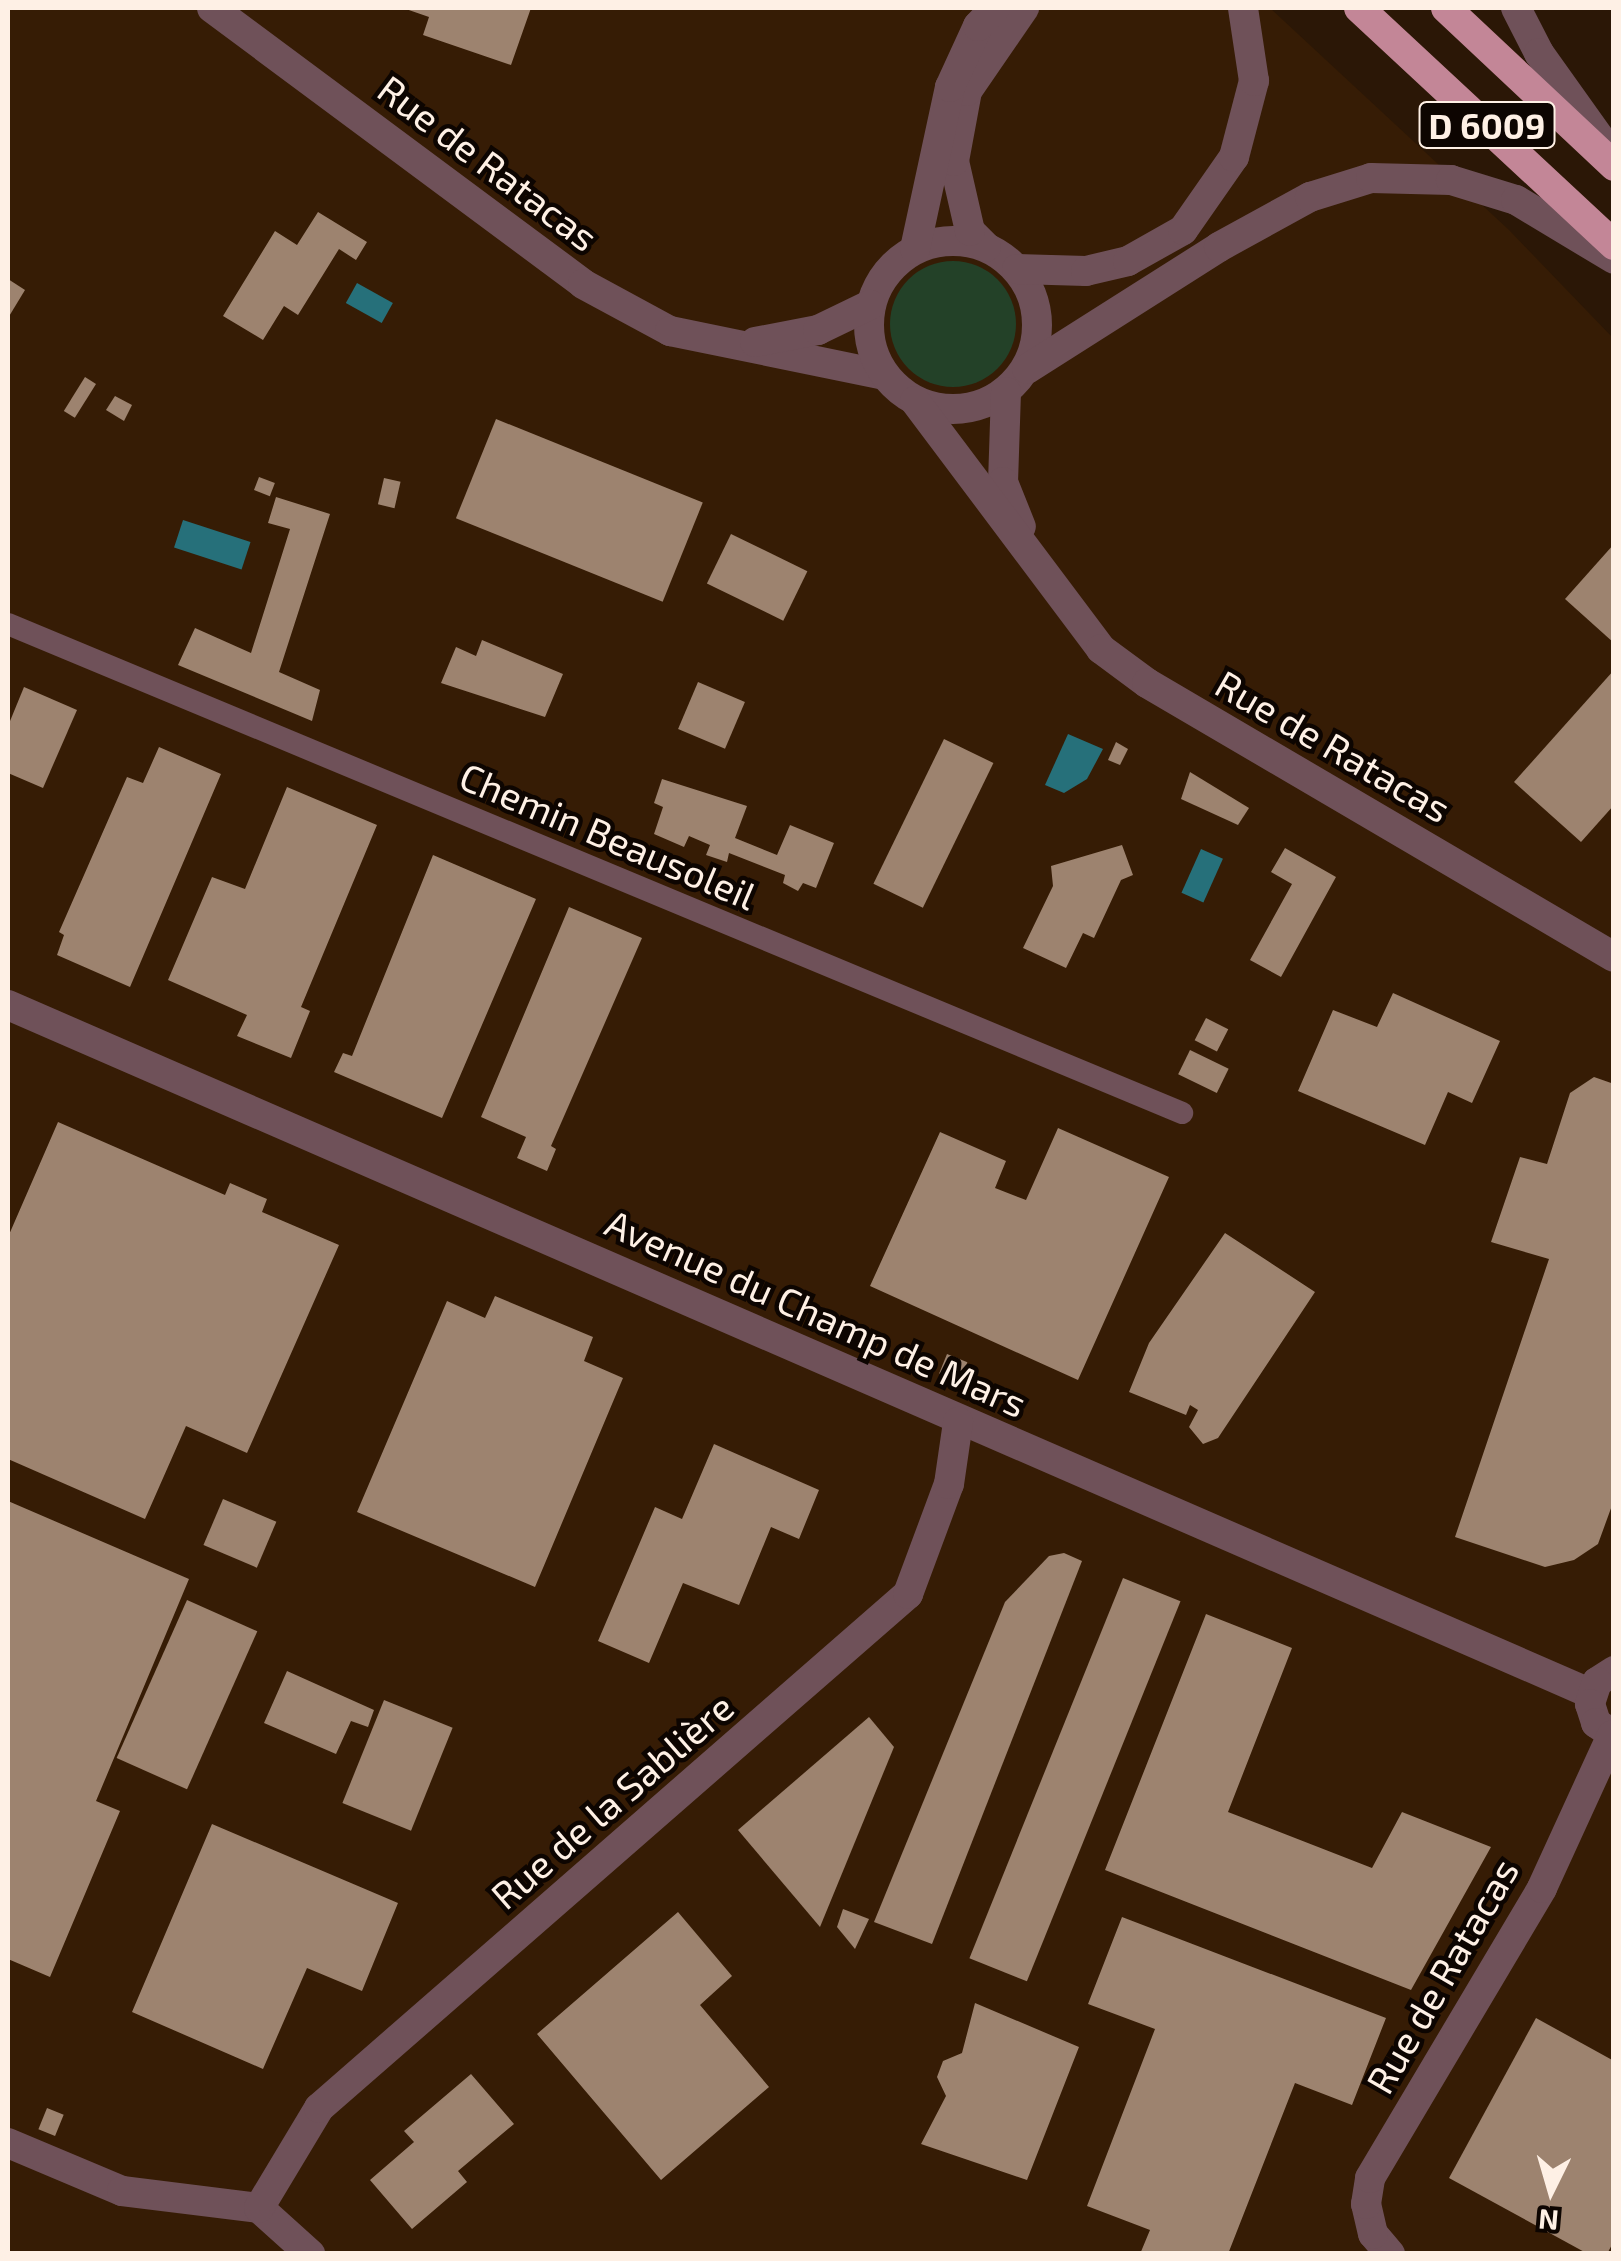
<!DOCTYPE html>
<meta charset="utf-8">
<style>
body{margin:0}
#map{position:relative;width:1621px;height:2261px;overflow:hidden;background:#2b1706;font-family:"Exo 2",sans-serif}
div>[style]{position:absolute}
.built>*{inset:0;background:#361c05}
.green>*{inset:0;background:#234128}
.round{border-radius:50%}
.water>*{inset:0;background:#26707a;transform-origin:0 0}
.building>*{inset:0;background:#9d836f;transform-origin:0 0}
.lane>*{height:22px;margin:-11px;padding:0 11px;transform-origin:11px;border-radius:11px;background:#6f5159}
.street>*{height:30px;margin:-15px;padding:0 15px;transform-origin:15px;border-radius:15px;background:#6f5159}
.street>.ring{margin:-15px;padding:0;box-sizing:content-box;background:none;border:30px solid #6f5159;border-radius:50%}
.primary>*{height:30px;margin:-15px;padding:0 15px;transform-origin:15px;border-radius:15px;background:#c38697}
span{translate:-50% -50%;white-space:nowrap;text-align:center;line-height:1.15;-webkit-text-stroke:9px #0d0501;paint-order:stroke}
.shield-label span{padding:2px 8px;background:#0d0501;border:2px solid;border-radius:8px;-webkit-text-stroke-width:0}
.shield-label{font-size:35px;color:#fef0e5;font-weight:700}
.street-label{font-size:38px;color:#fef0e5}
.frame{position:absolute;inset:0;border:10px solid #fef0e5;pointer-events:none}
.north{position:absolute;left:1501px;top:2141px;width:100px;height:100px;-webkit-text-stroke:8px #0d0501;paint-order:stroke;rotate:185deg;font-size:28px;font-weight:700;line-height:40px;text-align:center;color:#fef0e5}
.north::after{content:'';display:block;margin:auto;width:35px;height:45px;background:#fef0e5;clip-path:polygon(50% 0,100% 100%,50% 72%,0 100%)}
</style>
<div id="map">
<div class="built">
<i style="clip-path:polygon(8px 8px,1270px 8px,1509px 230px,1613px 338px,1613px 2253px,8px 2254px)"></i>
</div>
<div class="green">
<i class="round" style="left:890px;top:261px;width:126px;height:126px"></i>
</div>
<div class="water">
<i style="left:357px;top:283px;width:41px;height:23px;rotate:29deg"></i>
<i style="left:183px;top:520px;width:71px;height:29px;rotate:18deg"></i>
<i style="clip-path:polygon(1068px 734px,1103px 749px,1087px 779px,1064px 793px,1045px 785px)"></i>
<i style="left:1201px;top:849px;width:24px;height:48px;rotate:24deg"></i>
</div>
<div class="building">
<i style="clip-path:polygon(403px 8px,531px 8px,511px 65px,423px 35px,429px 17px)"></i>
<i style="clip-path:polygon(318px 212px,367px 242px,356px 260px,339px 249px,298px 315px,284px 306px,263px 340px,223px 316px,275px 231px,297px 245px)"></i>
<i style="clip-path:polygon(8px 279px,25px 290px,8px 318px)"></i>
<i style="left:85px;top:377px;width:13px;height:40px;rotate:32deg"></i>
<i style="clip-path:polygon(115px 396px,132px 405px,124px 421px,106px 410px)"></i>
<i style="left:496px;top:419px;width:223px;height:107px;rotate:22deg"></i>
<i style="left:259px;top:477px;width:17px;height:14px;rotate:21deg"></i>
<i style="left:384px;top:478px;width:17px;height:27px;rotate:13deg"></i>
<i style="clip-path:polygon(276px 497px,330px 514px,279px 672px,320px 690px,312px 721px,178px 665px,195px 628px,251px 653px,290px 529px,268px 523px)"></i>
<i style="left:731px;top:534px;width:85px;height:55px;rotate:26deg"></i>
<i style="clip-path:polygon(1614px 544px,1614px 643px,1565px 599px)"></i>
<i style="clip-path:polygon(482px 640px,563px 674px,545px 717px,441px 683px,456px 647px,476px 656px)"></i>
<i style="clip-path:polygon(1614px 670px,1614px 805px,1581px 842px,1514px 782px)"></i>
<i style="left:698px;top:682px;width:51px;height:51px;rotate:23deg"></i>
<i style="clip-path:polygon(24px 687px,77px 710px,43px 788px,8px 773px,8px 726px)"></i>
<i style="left:944px;top:739px;width:55px;height:161px;rotate:26deg"></i>
<i style="clip-path:polygon(1116px 742px,1128px 749px,1120px 765px,1108px 760px)"></i>
<i style="clip-path:polygon(159px 747px,221px 774px,130px 987px,57px 955px,64px 935px,59px 932px,127px 777px,143px 783px)"></i>
<i style="clip-path:polygon(1190px 772px,1249px 808px,1238px 825px,1181px 799px)"></i>
<i style="clip-path:polygon(662px 779px,747px 806px,735px 838px,777px 855px,790px 825px,834px 843px,816px 888px,803px 883px,798px 891px,783px 883px,785px 875px,729px 853px,727px 862px,706px 855px,710px 845px,689px 836px,684px 847px,654px 834px,663px 807px,654px 803px)"></i>
<i style="clip-path:polygon(287px 787px,377px 825px,301px 1007px,310px 1011px,291px 1058px,237px 1036px,247px 1015px,168px 980px,212px 877px,245px 889px)"></i>
<i style="clip-path:polygon(1122px 845px,1133px 875px,1121px 880px,1094px 938px,1083px 933px,1066px 968px,1023px 948px,1053px 886px,1051px 866px)"></i>
<i style="clip-path:polygon(1285px 848px,1336px 877px,1281px 977px,1250px 960px,1292px 884px,1271px 872px)"></i>
<i style="clip-path:polygon(433px 855px,536px 899px,442px 1118px,334px 1072px,343px 1053px,352px 1056px)"></i>
<i style="clip-path:polygon(569px 907px,642px 938px,551px 1146px,556px 1149px,547px 1171px,517px 1158px,526px 1137px,481px 1117px)"></i>
<i style="clip-path:polygon(1393px 993px,1500px 1041px,1472px 1103px,1448px 1092px,1425px 1145px,1298px 1091px,1333px 1010px,1377px 1027px)"></i>
<i style="left:1206px;top:1018px;width:25px;height:25px;rotate:27deg"></i>
<i style="left:1190px;top:1050px;width:43px;height:27px;rotate:26deg"></i>
<i style="clip-path:polygon(1594px 1077px,1614px 1084px,1614px 1500px,1598px 1544px,1574px 1560px,1545px 1567px,1455px 1537px,1549px 1259px,1491px 1242px,1520px 1157px,1547px 1164px,1570px 1093px)"></i>
<i style="clip-path:polygon(58px 1122px,225px 1195px,230px 1183px,267px 1199px,262px 1212px,339px 1245px,247px 1453px,186px 1426px,145px 1519px,8px 1459px,8px 1237px)"></i>
<i style="clip-path:polygon(1058px 1128px,1169px 1177px,1078px 1380px,870px 1286px,940px 1132px,1006px 1161px,995px 1188px,1026px 1200px)"></i>
<i style="clip-path:polygon(1225px 1233px,1315px 1292px,1218px 1438px,1203px 1444px,1189px 1427px,1198px 1410px,1190px 1405px,1186px 1415px,1129px 1392px,1149px 1343px)"></i>
<i style="clip-path:polygon(495px 1296px,593px 1337px,584px 1361px,623px 1378px,535px 1587px,357px 1512px,447px 1301px,485px 1318px)"></i>
<i style="left:947px;top:1354px;width:22px;height:21px;rotate:22deg"></i>
<i style="clip-path:polygon(714px 1444px,819px 1490px,799px 1539px,771px 1527px,739px 1605px,683px 1583px,649px 1663px,598px 1641px,655px 1507px,682px 1519px)"></i>
<i style="left:223px;top:1499px;width:58px;height:50px;rotate:23deg"></i>
<i style="clip-path:polygon(8px 1501px,189px 1579px,96px 1801px,120px 1811px,50px 1977px,8px 1959px)"></i>
<i style="clip-path:polygon(1064px 1553px,1082px 1561px,932px 1944px,874px 1922px,1005px 1602px,1049px 1556px)"></i>
<i style="left:1123px;top:1578px;width:62px;height:410px;rotate:22deg"></i>
<i style="left:187px;top:1600px;width:77px;height:173px;rotate:24deg"></i>
<i style="clip-path:polygon(1206px 1614px,1292px 1648px,1228px 1812px,1372px 1868px,1402px 1812px,1491px 1847px,1411px 1990px,1105px 1870px)"></i>
<i style="clip-path:polygon(287px 1671px,374px 1710px,368px 1727px,351px 1721px,336px 1754px,264px 1723px)"></i>
<i style="left:384px;top:1700px;width:74px;height:111px;rotate:22deg"></i>
<i style="clip-path:polygon(869px 1717px,894px 1747px,820px 1927px,738px 1830px)"></i>
<i style="clip-path:polygon(212px 1824px,398px 1903px,362px 1991px,307px 1968px,263px 2069px,132px 2012px)"></i>
<i style="clip-path:polygon(843px 1909px,869px 1919px,855px 1949px,837px 1927px)"></i>
<i style="clip-path:polygon(678px 1912px,732px 1976px,700px 2005px,769px 2087px,661px 2180px,537px 2034px)"></i>
<i style="clip-path:polygon(1122px 1917px,1386px 2018px,1352px 2105px,1295px 2083px,1228px 2254px,1140px 2254px,1150px 2230px,1087px 2206px,1155px 2029px,1088px 2004px)"></i>
<i style="clip-path:polygon(975px 2003px,1079px 2047px,1027px 2180px,921px 2144px,946px 2096px,937px 2077px,943px 2061px,962px 2053px)"></i>
<i style="clip-path:polygon(1536px 2018px,1614px 2061px,1614px 2241px,1607px 2254px,1588px 2254px,1449px 2178px)"></i>
<i style="clip-path:polygon(471px 2074px,514px 2124px,458px 2171px,467px 2182px,412px 2229px,370px 2180px,414px 2142px,404px 2131px)"></i>
<i style="left:47px;top:2108px;width:18px;height:23px;rotate:22deg"></i>
</div>
<div class="lane">
<i style="left:8px;top:624px;width:1272px;rotate:22.61deg"></i>
</div>
<div class="street">
<i style="left:212px;top:8px;width:462px;rotate:36.6deg"></i>
<i style="left:583px;top:284px;width:99px;rotate:28.4deg"></i>
<i style="left:670px;top:331px;width:218px;rotate:11.6deg"></i>
<i style="left:1516px;top:8px;width:51px;rotate:62.9deg"></i>
<i style="left:1539px;top:53px;width:120px;rotate:54.5deg"></i>
<i class="ring" style="left:869px;top:241px;width:138px;height:138px"></i>
<i style="left:986px;top:247px;width:23px;rotate:-135deg"></i>
<i style="left:970px;top:231px;width:72px;rotate:-102.9deg"></i>
<i style="left:954px;top:161px;width:71px;rotate:-79.5deg"></i>
<i style="left:967px;top:91px;width:101px;rotate:-55.5deg"></i>
<i style="left:915px;top:249px;width:166px;rotate:-77.8deg"></i>
<i style="left:950px;top:87px;width:67px;rotate:-65.3deg"></i>
<i style="left:978px;top:26px;width:25px;rotate:-47deg"></i>
<i style="left:1017px;top:269px;width:69px;rotate:1.7deg"></i>
<i style="left:1086px;top:271px;width:43px;rotate:-13.4deg"></i>
<i style="left:1128px;top:261px;width:63px;rotate:-29.4deg"></i>
<i style="left:1183px;top:230px;width:89px;rotate:-55.1deg"></i>
<i style="left:1234px;top:157px;width:79px;rotate:-75.3deg"></i>
<i style="left:1254px;top:81px;width:74px;rotate:-98.6deg"></i>
<i style="left:755px;top:342px;width:64px;rotate:-10.8deg"></i>
<i style="left:818px;top:330px;width:58px;rotate:-25.7deg"></i>
<i style="left:1027px;top:369px;width:227px;rotate:-32.4deg"></i>
<i style="left:1219px;top:247px;width:104px;rotate:-28.8deg"></i>
<i style="left:1310px;top:197px;width:64px;rotate:-17.3deg"></i>
<i style="left:1371px;top:178px;width:80px;rotate:1.4deg"></i>
<i style="left:1451px;top:180px;width:68px;rotate:17.1deg"></i>
<i style="left:1516px;top:200px;width:114px;rotate:31deg"></i>
<i style="left:1006px;top:392px;width:90px;rotate:91.9deg"></i>
<i style="left:1003px;top:482px;width:48px;rotate:68.2deg"></i>
<i style="left:915px;top:401px;width:310px;rotate:53.1deg"></i>
<i style="left:1101px;top:649px;width:57px;rotate:36.5deg"></i>
<i style="left:1147px;top:683px;width:541px;rotate:30.4deg"></i>
<i style="left:8px;top:1005px;width:1727px;rotate:23.51deg"></i>
<i style="left:1614px;top:1671px;width:20px;rotate:147deg"></i>
<i style="left:1597px;top:1682px;width:23px;rotate:108deg"></i>
<i style="left:1590px;top:1704px;width:20px;rotate:72deg"></i>
<i style="left:1596px;top:1723px;width:22px;rotate:34deg"></i>
<i style="left:8px;top:2143px;width:124px;rotate:22.8deg"></i>
<i style="left:122px;top:2191px;width:138px;rotate:7.1deg"></i>
<i style="left:259px;top:2208px;width:69px;rotate:42deg"></i>
<i style="left:259px;top:2208px;width:117px;rotate:-59deg"></i>
<i style="left:319px;top:2108px;width:782px;rotate:-41.11deg"></i>
<i style="left:908px;top:1594px;width:117px;rotate:-69.6deg"></i>
<i style="left:949px;top:1484px;width:63px;rotate:-81.7deg"></i>
<i style="left:1390px;top:2254px;width:26px;rotate:-130deg"></i>
<i style="left:1373px;top:2234px;width:31px;rotate:-103deg"></i>
<i style="left:1366px;top:2204px;width:26px;rotate:-81deg"></i>
<i style="left:1370px;top:2178px;width:337px;rotate:-59.3deg"></i>
<i style="left:1542px;top:1888px;width:168px;rotate:-65.4deg"></i>
</div>
<div class="primary">
<i style="left:1359px;top:8px;width:348px;rotate:42.9deg"></i>
<i style="left:1446px;top:8px;width:231px;rotate:43.2deg"></i>
</div>
<div class="shield-label">
<span style="left:1487px;top:125px">D 6009</span>
</div>
<div class="street-label">
<span style="left:488px;top:163px;rotate:37deg">Rue de Ratacas</span>
<span style="left:1333px;top:746px;rotate:30deg">Rue de Ratacas</span>
<span style="left:608px;top:836px;rotate:23deg">Chemin Beausoleil</span>
<span style="left:816px;top:1313px;rotate:24deg">Avenue du Champ de Mars</span>
<span style="left:612px;top:1801px;rotate:-41deg">Rue de la Sablière</span>
<span style="left:1442px;top:1976px;rotate:-60deg">Rue de Ratacas</span>
</div>
<div class="frame"></div>
<div class="north">N</div>
</div>
